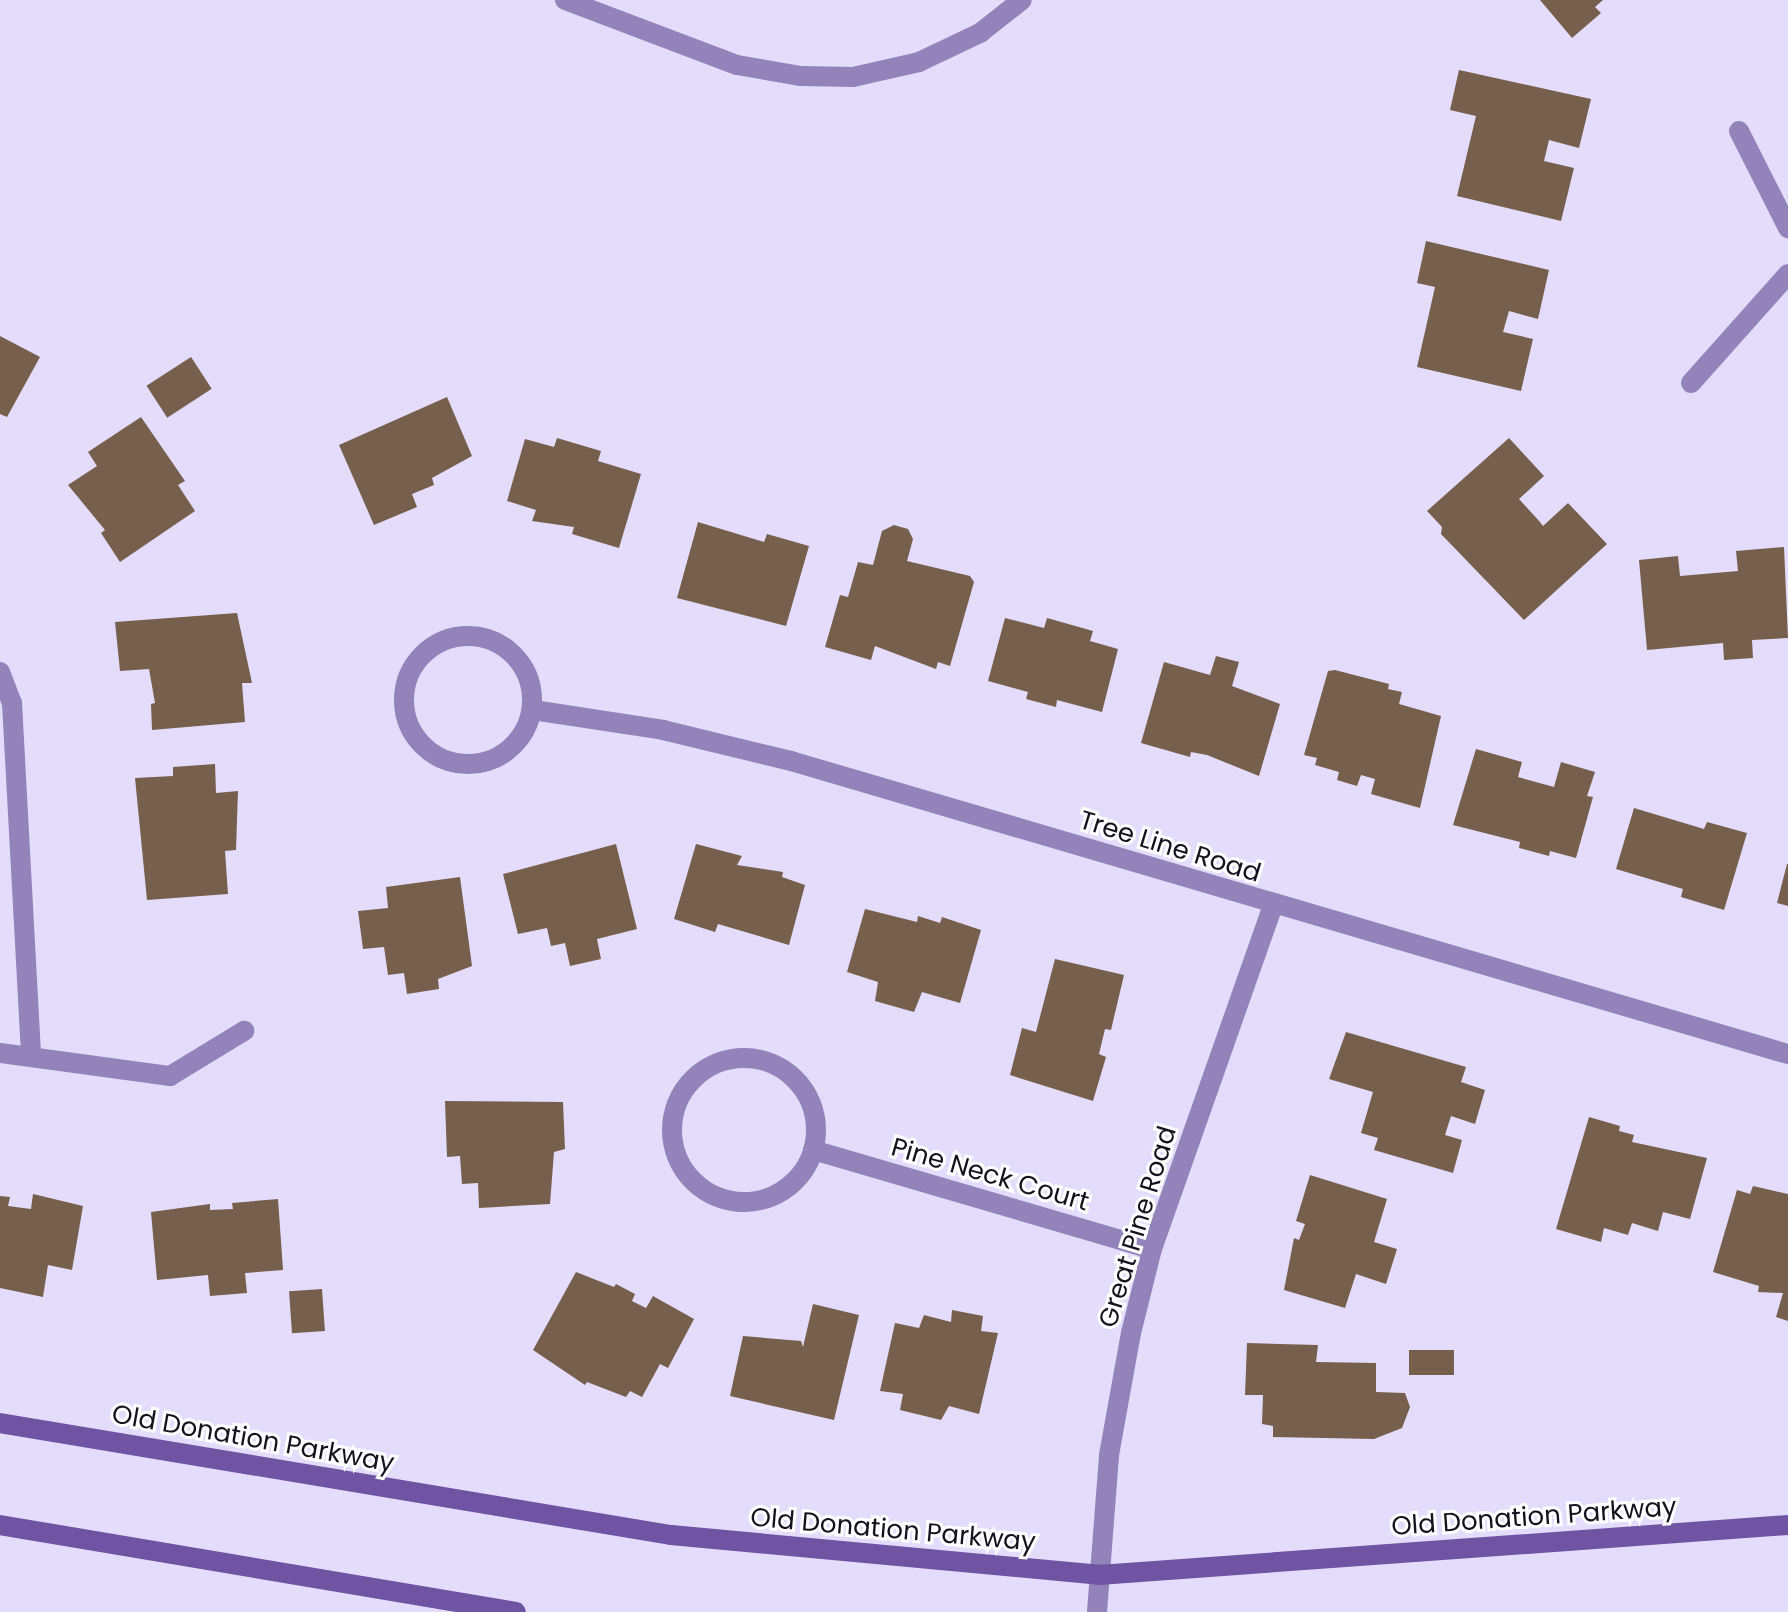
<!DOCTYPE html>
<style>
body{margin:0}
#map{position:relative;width:1788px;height:1612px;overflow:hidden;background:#e3dcfa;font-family:Poppins,sans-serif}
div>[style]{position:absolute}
.building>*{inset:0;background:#775f4d;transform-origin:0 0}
.lane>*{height:20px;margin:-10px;padding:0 10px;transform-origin:10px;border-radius:10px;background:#9283ba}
.street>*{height:20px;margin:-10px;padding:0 10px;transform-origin:10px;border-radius:10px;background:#9283ba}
.street>.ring{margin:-10px;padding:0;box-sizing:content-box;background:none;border:20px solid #9283ba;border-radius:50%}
.secondary>*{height:20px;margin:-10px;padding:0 10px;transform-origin:10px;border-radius:10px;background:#6e54a3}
span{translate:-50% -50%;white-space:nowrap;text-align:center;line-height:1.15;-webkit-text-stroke:6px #fff;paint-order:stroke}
.street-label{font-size:26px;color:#14121c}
</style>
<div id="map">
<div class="building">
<i style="clip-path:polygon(1540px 0,1603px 0,1595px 7px,1601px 13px,1572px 38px)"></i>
<i style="clip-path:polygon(1459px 70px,1591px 99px,1579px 148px,1549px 140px,1544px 161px,1574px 168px,1561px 221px,1457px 196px,1476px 116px,1450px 110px)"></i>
<i style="clip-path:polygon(1426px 241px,1549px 270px,1538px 319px,1509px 311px,1503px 332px,1533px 339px,1521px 391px,1417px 367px,1435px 287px,1417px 283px)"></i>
<i style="clip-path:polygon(0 336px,40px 357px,7px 417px,0 414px)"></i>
<i style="left:191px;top:357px;width:38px;height:53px;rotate:57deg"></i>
<i style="clip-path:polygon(447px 397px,472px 456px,432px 478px,434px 485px,412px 494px,417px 507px,374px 525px,339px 445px)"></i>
<i style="clip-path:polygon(141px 417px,185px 481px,178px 485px,195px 511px,120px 562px,101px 533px,105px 530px,68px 485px,97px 466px,88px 452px)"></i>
<i style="clip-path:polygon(557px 438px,601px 451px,598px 461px,641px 474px,619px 548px,572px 534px,574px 527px,532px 521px,536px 510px,507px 501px,525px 439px,554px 447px)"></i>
<i style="clip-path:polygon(1509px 438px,1544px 476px,1519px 499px,1540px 522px,1543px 526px,1568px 503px,1607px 544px,1524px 620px,1441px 534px,1442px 527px,1427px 511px)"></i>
<i style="clip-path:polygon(698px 522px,764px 542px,767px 534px,809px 546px,786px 626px,677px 598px)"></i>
<i style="clip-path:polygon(894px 525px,908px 529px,913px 539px,907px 561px,970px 576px,974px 582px,950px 666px,938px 662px,936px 669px,875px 646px,871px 660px,825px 647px,840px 595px,848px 597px,858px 562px,873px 565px,882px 531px)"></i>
<i style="clip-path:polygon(1784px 547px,1788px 638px,1752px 640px,1753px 658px,1724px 660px,1723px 643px,1647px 650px,1639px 560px,1678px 556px,1680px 576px,1738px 571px,1736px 551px)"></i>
<i style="clip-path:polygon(237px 613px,252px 683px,242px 683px,245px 722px,152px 730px,151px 704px,155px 703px,149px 669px,120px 671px,115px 622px)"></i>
<i style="clip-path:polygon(1005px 618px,1044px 628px,1047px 618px,1093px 631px,1090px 641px,1118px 649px,1102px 712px,1057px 700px,1056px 707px,1026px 699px,1028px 692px,988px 681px)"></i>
<i style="clip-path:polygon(1216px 656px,1239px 662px,1232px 686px,1280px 704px,1259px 776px,1207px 755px,1191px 752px,1190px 757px,1141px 743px,1164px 662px,1210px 675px)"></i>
<i style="clip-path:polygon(1335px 670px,1389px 684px,1388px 689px,1402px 692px,1399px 704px,1441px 716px,1420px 808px,1371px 794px,1375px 779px,1361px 775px,1357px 786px,1337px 780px,1339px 772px,1315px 765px,1317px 758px,1304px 755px,1328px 671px)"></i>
<i style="clip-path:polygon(1476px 749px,1522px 762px,1518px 777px,1554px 787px,1561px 762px,1595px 772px,1587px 796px,1593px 797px,1576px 858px,1550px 851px,1549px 856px,1519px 848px,1520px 842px,1453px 825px)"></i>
<i style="clip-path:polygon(215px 764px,216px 793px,238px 791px,236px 850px,225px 851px,228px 894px,147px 900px,135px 778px,173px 776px,173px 767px)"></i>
<i style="clip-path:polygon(1634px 808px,1704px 829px,1707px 822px,1747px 833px,1724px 910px,1681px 897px,1683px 889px,1616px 869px)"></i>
<i style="clip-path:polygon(616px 844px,637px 929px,597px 939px,601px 959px,570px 966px,565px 943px,551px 946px,547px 928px,518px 934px,503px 874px)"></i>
<i style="clip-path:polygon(696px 844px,742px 856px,737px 865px,783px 872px,782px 877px,805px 885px,789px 945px,718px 924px,715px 932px,674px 919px)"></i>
<i style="clip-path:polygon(1787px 864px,1788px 864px,1788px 906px,1777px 903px)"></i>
<i style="clip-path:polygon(460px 877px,472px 966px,438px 979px,439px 989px,407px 994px,404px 973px,388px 975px,384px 947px,363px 949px,358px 911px,388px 908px,386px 887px)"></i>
<i style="clip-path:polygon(865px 909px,917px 922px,918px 916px,940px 923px,942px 917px,981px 930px,960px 1003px,922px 992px,914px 1012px,875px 1001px,878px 982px,847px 972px)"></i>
<i style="clip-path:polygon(1055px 959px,1124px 975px,1111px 1030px,1105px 1029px,1099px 1054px,1106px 1057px,1093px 1101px,1010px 1075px,1022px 1028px,1036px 1032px)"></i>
<i style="clip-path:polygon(1346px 1032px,1466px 1067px,1461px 1082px,1485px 1090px,1475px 1124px,1451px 1116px,1445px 1135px,1462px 1140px,1453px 1173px,1374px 1150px,1378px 1138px,1361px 1133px,1373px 1092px,1329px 1079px)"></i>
<i style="clip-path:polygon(445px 1101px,563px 1102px,565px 1149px,554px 1152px,550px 1204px,479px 1208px,478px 1183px,462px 1184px,460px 1156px,447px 1157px)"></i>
<i style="clip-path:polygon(1589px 1117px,1620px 1126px,1619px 1131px,1634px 1135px,1632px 1142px,1707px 1158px,1690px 1219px,1663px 1212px,1658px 1231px,1632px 1223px,1628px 1235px,1604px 1228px,1601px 1242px,1556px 1229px)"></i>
<i style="clip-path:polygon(1310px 1175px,1387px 1199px,1374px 1242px,1397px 1249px,1386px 1284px,1356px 1274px,1345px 1308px,1284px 1290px,1294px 1238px,1299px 1240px,1305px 1224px,1296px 1221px)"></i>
<i style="clip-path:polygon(1753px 1186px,1788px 1194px,1788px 1321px,1776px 1317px,1783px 1293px,1758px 1292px,1759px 1286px,1713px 1272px,1737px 1190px,1750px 1194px)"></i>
<i style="clip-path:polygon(33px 1194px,83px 1206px,72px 1270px,48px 1265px,43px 1297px,0 1288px,0 1196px,10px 1197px,8px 1206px,31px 1209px)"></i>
<i style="clip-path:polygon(278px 1199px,283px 1270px,245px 1273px,247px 1293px,210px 1296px,208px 1275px,157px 1280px,151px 1212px,210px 1204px,210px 1210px,233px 1209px,232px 1203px)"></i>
<i style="clip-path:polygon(576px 1272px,614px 1287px,616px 1284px,635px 1294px,632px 1301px,646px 1308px,653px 1296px,694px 1319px,668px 1368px,660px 1364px,642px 1397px,630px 1391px,626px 1397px,587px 1382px,585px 1385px,533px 1350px)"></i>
<i style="left:322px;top:1289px;width:42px;height:33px;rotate:86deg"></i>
<i style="clip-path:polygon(813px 1304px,859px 1315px,834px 1420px,730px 1396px,743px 1336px,801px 1341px,803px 1347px)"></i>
<i style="clip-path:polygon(952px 1310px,983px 1316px,981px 1331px,998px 1333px,979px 1414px,949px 1406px,941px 1420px,900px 1410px,903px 1394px,880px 1391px,895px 1323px,919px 1328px,924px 1315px,951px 1322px)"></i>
<i style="clip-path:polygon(1247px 1343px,1318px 1345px,1316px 1362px,1376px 1363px,1376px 1392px,1405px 1393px,1410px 1407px,1402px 1428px,1374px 1439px,1273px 1437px,1273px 1426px,1262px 1424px,1263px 1395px,1245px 1395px)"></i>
<i style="left:1409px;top:1350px;width:45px;height:25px"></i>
</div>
<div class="lane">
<i style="left:565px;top:0;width:184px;rotate:20.7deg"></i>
<i style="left:737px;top:65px;width:65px;rotate:9.8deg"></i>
<i style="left:801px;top:76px;width:52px;rotate:1.1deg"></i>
<i style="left:853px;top:77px;width:68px;rotate:-12.8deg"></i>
<i style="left:919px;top:62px;width:68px;rotate:-25.4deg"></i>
<i style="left:980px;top:33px;width:53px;rotate:-38.2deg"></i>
</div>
<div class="street">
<i style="left:1739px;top:131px;width:109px;rotate:63.2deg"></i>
<i style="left:1691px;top:383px;width:146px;rotate:-48.3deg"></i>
<i class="ring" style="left:404px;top:636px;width:108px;height:108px"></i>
<i style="left:0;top:672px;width:33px;rotate:69deg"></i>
<i style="left:12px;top:703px;width:354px;rotate:86.9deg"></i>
<i style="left:533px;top:710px;width:132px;rotate:8.7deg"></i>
<i style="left:663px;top:730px;width:132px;rotate:13.6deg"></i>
<i style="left:791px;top:761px;width:1039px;rotate:16.38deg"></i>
<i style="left:0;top:1053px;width:172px;rotate:7.7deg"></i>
<i style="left:170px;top:1076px;width:87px;rotate:-31.3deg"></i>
<i class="ring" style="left:672px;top:1058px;width:124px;height:124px"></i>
<i style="left:813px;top:1150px;width:353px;rotate:16.3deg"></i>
<i style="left:1097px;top:1612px;width:157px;rotate:-85.6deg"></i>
<i style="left:1109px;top:1455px;width:124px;rotate:-79.8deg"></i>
<i style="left:1131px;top:1333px;width:87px;rotate:-76deg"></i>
<i style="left:1152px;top:1249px;width:364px;rotate:-70.6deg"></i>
</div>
<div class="secondary">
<i style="left:0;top:1423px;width:680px;rotate:9.48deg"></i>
<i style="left:671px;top:1535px;width:430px;rotate:5.3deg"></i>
<i style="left:1099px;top:1575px;width:691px;rotate:-4.15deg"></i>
<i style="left:0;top:1525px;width:523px;rotate:9.57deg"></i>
</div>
<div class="street-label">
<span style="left:1170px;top:847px;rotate:17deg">Tree Line Road</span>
<span style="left:990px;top:1175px;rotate:16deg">Pine Neck Court</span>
<span style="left:1138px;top:1227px;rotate:-73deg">Great Pine Road</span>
<span style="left:253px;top:1439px;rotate:10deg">Old Donation Parkway</span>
<span style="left:1534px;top:1517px;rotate:-4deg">Old Donation Parkway</span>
<span style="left:893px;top:1530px;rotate:5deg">Old Donation Parkway</span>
</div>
</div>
